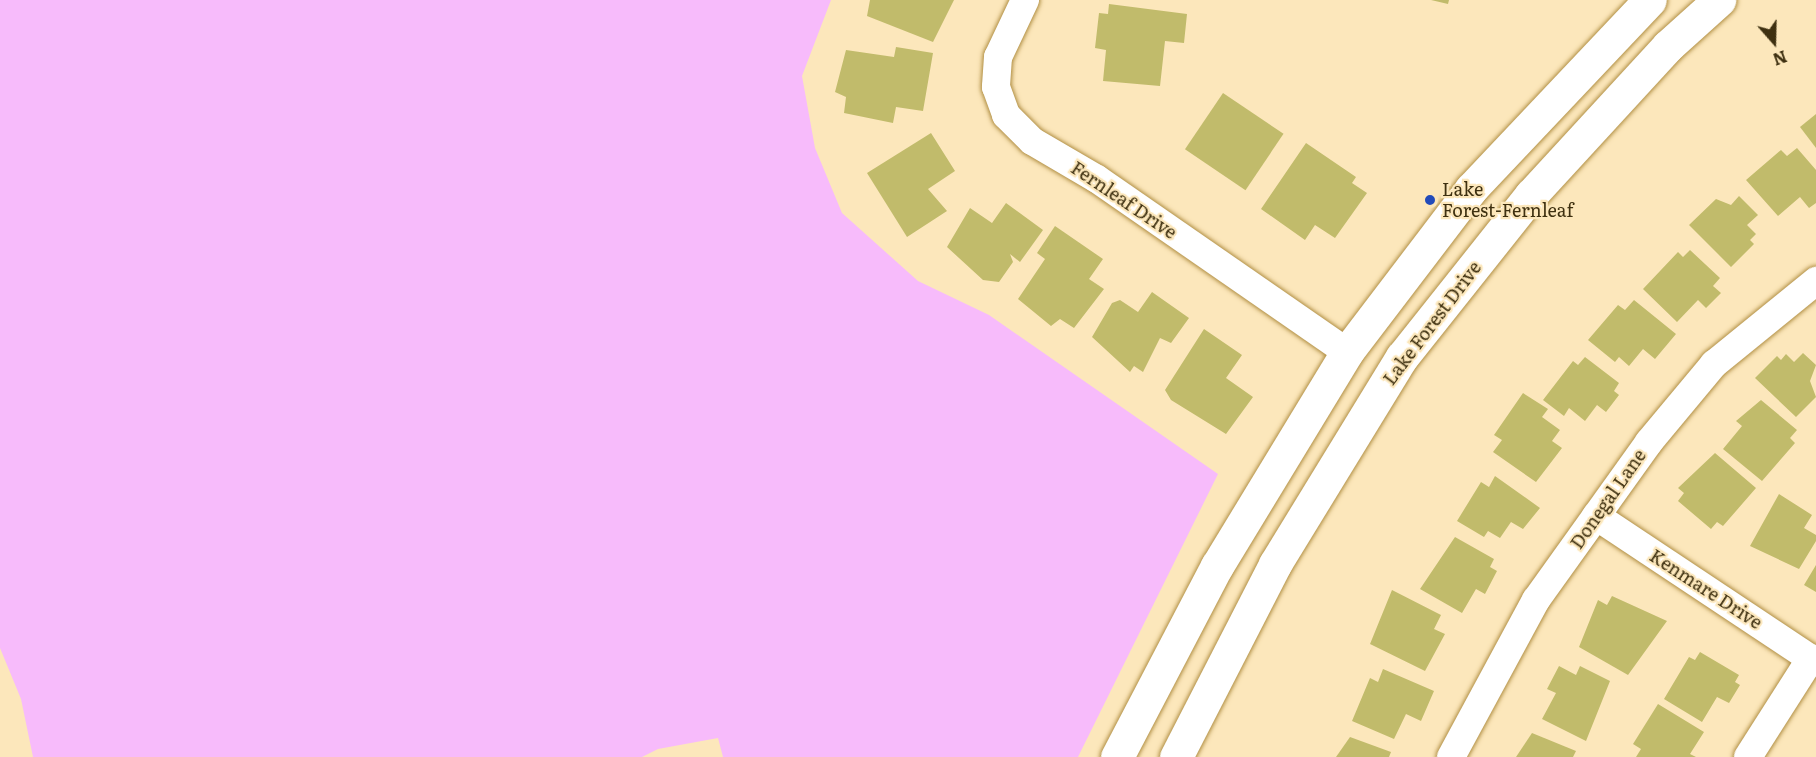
<!DOCTYPE html>
<style>
body{margin:0}
#map{position:relative;width:1816px;height:757px;overflow:hidden;background:#fce7bb;font-family:Literata,serif}
div>[style]{position:absolute}
.green>*{inset:0;background:#f7bbfb}
.building>*{inset:0;background:#c1bb6b;transform-origin:0 0}
.roads{filter:drop-shadow(0 0 2px #b18f44) drop-shadow(0 0 2px #b18f44)}
.street>*{height:28px;margin:-14px;padding:0 14px;transform-origin:14px;border-radius:14px;background:#fff}
.primary>*{height:33px;margin:-16.5px;padding:0 16.5px;transform-origin:16.5px;border-radius:16.5px;background:#fff}
.dots>*{width:16px;height:16px;translate:-50% -50%;box-sizing:border-box;border:3px solid #fce7bb;border-radius:50%}
span{translate:-50% -50%;white-space:nowrap;text-align:center;line-height:1.15;-webkit-text-stroke:4.5px #fce7bb;paint-order:stroke}
.poi-label{font-size:18px;color:#3e3010}
.left{translate:0 -50%;text-align:left}
.street-label{font-size:18px;color:#3e3010}
.north{position:absolute;left:1744px;top:12px;width:60px;height:60px;-webkit-text-stroke:4px #fce7bb;paint-order:stroke;rotate:160deg;font-size:16px;font-weight:700;line-height:24px;text-align:center;color:#3e3010}
.north::after{content:'';display:block;margin:auto;width:21px;height:27px;background:#3e3010;clip-path:polygon(50% 0,100% 100%,50% 72%,0 100%)}
</style>
<div id="map">
<div class="green">
<i style="clip-path:polygon(0 0,831px 0,802px 76px,815px 148px,842px 213px,918px 281px,989px 315px,1218px 474px,1078px 757px,723px 757px,718px 738px,658px 749px,642px 757px,33px 757px,21px 699px,0 648px)"></i>
</div>
<div class="building">
<i style="clip-path:polygon(870px 0,954px 0,933px 42px,867px 16px)"></i>
<i style="clip-path:polygon(1431px 0,1449px 0,1448px 4px)"></i>
<i style="clip-path:polygon(1109px 4px,1187px 14px,1184px 43px,1165px 41px,1160px 86px,1103px 81px,1106px 50px,1095px 48px,1099px 13px,1108px 14px)"></i>
<i style="clip-path:polygon(896px 47px,933px 53px,923px 111px,896px 107px,893px 123px,844px 113px,846px 97px,835px 92px,846px 50px,894px 57px)"></i>
<i style="left:1223px;top:93px;width:73px;height:68px;rotate:34deg"></i>
<i style="clip-path:polygon(1816px 114px,1816px 148px,1800px 127px)"></i>
<i style="clip-path:polygon(931px 133px,955px 171px,928px 189px,947px 211px,907px 237px,867px 173px)"></i>
<i style="clip-path:polygon(1306px 143px,1356px 177px,1352px 183px,1367px 193px,1335px 238px,1315px 225px,1305px 240px,1261px 209px)"></i>
<i style="clip-path:polygon(1797px 148px,1816px 170px,1816px 203px,1809px 208px,1800px 197px,1778px 216px,1746px 180px,1781px 150px,1787px 156px)"></i>
<i style="clip-path:polygon(1739px 196px,1758px 215px,1747px 225px,1756px 234px,1750px 240px,1754px 244px,1731px 267px,1689px 225px,1716px 199px,1731px 205px)"></i>
<i style="clip-path:polygon(1006px 203px,1043px 230px,1020px 262px,1010px 254px,1013px 262px,999px 282px,983px 280px,947px 247px,970px 208px,992px 223px)"></i>
<i style="clip-path:polygon(1055px 226px,1103px 259px,1089px 279px,1104px 289px,1074px 328px,1060px 319px,1051px 326px,1018px 299px,1045px 259px,1037px 253px)"></i>
<i style="clip-path:polygon(1690px 250px,1720px 278px,1713px 286px,1721px 293px,1706px 308px,1698px 300px,1677px 322px,1643px 289px,1678px 252px,1683px 257px)"></i>
<i style="clip-path:polygon(1152px 292px,1189px 318px,1171px 343px,1160px 338px,1143px 372px,1134px 366px,1130px 372px,1092px 337px,1112px 303px,1120px 300px,1138px 312px)"></i>
<i style="clip-path:polygon(1634px 300px,1676px 334px,1655px 359px,1643px 349px,1629px 366px,1619px 357px,1615px 362px,1588px 340px,1618px 305px,1625px 310px)"></i>
<i style="clip-path:polygon(1204px 329px,1242px 355px,1226px 378px,1253px 397px,1226px 434px,1171px 400px,1165px 390px)"></i>
<i style="clip-path:polygon(1803px 353px,1816px 365px,1810px 381px,1816px 397px,1796px 417px,1755px 378px,1777px 356px,1781px 360px,1786px 354px,1794px 362px)"></i>
<i style="clip-path:polygon(1585px 357px,1619px 383px,1614px 391px,1619px 395px,1606px 412px,1597px 405px,1585px 421px,1569px 408px,1564px 416px,1543px 400px,1573px 361px,1578px 365px)"></i>
<i style="clip-path:polygon(1523px 393px,1548px 409px,1542px 417px,1560px 430px,1552px 441px,1562px 448px,1536px 482px,1493px 452px,1502px 440px,1494px 435px)"></i>
<i style="clip-path:polygon(1761px 400px,1797px 430px,1790px 438px,1795px 443px,1762px 481px,1723px 449px,1742px 426px,1736px 421px)"></i>
<i style="clip-path:polygon(1715px 453px,1756px 488px,1723px 526px,1717px 522px,1711px 529px,1678px 501px,1684px 493px,1678px 488px)"></i>
<i style="clip-path:polygon(1495px 476px,1540px 508px,1523px 529px,1511px 522px,1500px 538px,1488px 531px,1484px 537px,1457px 521px,1481px 482px,1489px 487px)"></i>
<i style="clip-path:polygon(1779px 494px,1812px 515px,1804px 528px,1816px 535px,1816px 541px,1799px 569px,1750px 546px)"></i>
<i style="clip-path:polygon(1455px 537px,1494px 559px,1490px 567px,1497px 571px,1485px 594px,1476px 589px,1462px 613px,1420px 589px)"></i>
<i style="clip-path:polygon(1816px 565px,1816px 592px,1804px 585px)"></i>
<i style="clip-path:polygon(1392px 590px,1441px 615px,1434px 629px,1445px 634px,1425px 671px,1370px 644px)"></i>
<i style="clip-path:polygon(1612px 596px,1667px 621px,1628px 675px,1579px 647px,1598px 600px,1607px 605px)"></i>
<i style="clip-path:polygon(1700px 652px,1739px 675px,1735px 682px,1740px 685px,1729px 703px,1717px 697px,1702px 722px,1664px 699px,1689px 657px,1695px 660px)"></i>
<i style="clip-path:polygon(1559px 666px,1576px 675px,1580px 666px,1610px 681px,1586px 741px,1542px 719px,1556px 693px,1547px 689px)"></i>
<i style="clip-path:polygon(1383px 669px,1434px 691px,1421px 721px,1406px 714px,1394px 739px,1352px 721px,1370px 678px,1378px 682px)"></i>
<i style="clip-path:polygon(1658px 704px,1704px 732px,1690px 754px,1696px 757px,1636px 757px,1641px 749px,1633px 744px)"></i>
<i style="clip-path:polygon(1532px 733px,1576px 751px,1573px 757px,1516px 757px)"></i>
<i style="clip-path:polygon(1350px 737px,1391px 752px,1389px 757px,1336px 757px)"></i>
</div>
<div class="roads">
<div class="street">
<i style="left:1025px;top:0;width:63px;rotate:115.3deg"></i>
<i style="left:998px;top:57px;width:30px;rotate:94deg"></i>
<i style="left:996px;top:87px;width:30px;rotate:70deg"></i>
<i style="left:1006px;top:115px;width:37px;rotate:45deg"></i>
<i style="left:1032px;top:141px;width:75px;rotate:30.3deg"></i>
<i style="left:1097px;top:179px;width:304px;rotate:34.7deg"></i>
<i style="left:1596px;top:516px;width:264px;rotate:33.6deg"></i>
<i style="left:1451px;top:757px;width:179px;rotate:-61.6deg"></i>
<i style="left:1536px;top:600px;width:194px;rotate:-54.4deg"></i>
<i style="left:1649px;top:442px;width:102px;rotate:-50.2deg"></i>
<i style="left:1714px;top:364px;width:132px;rotate:-39.1deg"></i>
<i style="left:1748px;top:757px;width:117px;rotate:-57.5deg"></i>
</div>
<div class="primary">
<i style="left:1117px;top:757px;width:216px;rotate:-62.4deg"></i>
<i style="left:1217px;top:566px;width:250px;rotate:-58.7deg"></i>
<i style="left:1347px;top:352px;width:205px;rotate:-52.7deg"></i>
<i style="left:1471px;top:189px;width:260px;rotate:-46.6deg"></i>
<i style="left:1176px;top:757px;width:217px;rotate:-62.8deg"></i>
<i style="left:1275px;top:564px;width:243px;rotate:-58.5deg"></i>
<i style="left:1402px;top:357px;width:207px;rotate:-51.5deg"></i>
<i style="left:1531px;top:195px;width:202px;rotate:-47.4deg"></i>
<i style="left:1668px;top:46px;width:69px;rotate:-42deg"></i>
</div>
</div>
<div class="dots">
<i style="left:1430px;top:200px;background:#224bb9"></i>
</div>
<div class="poi-label">
<span class="left" style="left:1442px;top:200px">Lake<br>Forest-Fernleaf</span>
</div>
<div class="street-label">
<span style="left:1124px;top:200px;rotate:34deg">Fernleaf Drive</span>
<span style="left:1432px;top:323px;rotate:-53deg">Lake Forest Drive</span>
<span style="left:1608px;top:499px;rotate:-55deg">Donegal Lane</span>
<span style="left:1706px;top:589px;rotate:33deg">Kenmare Drive</span>
</div>
<div class="north">N</div>
</div>
